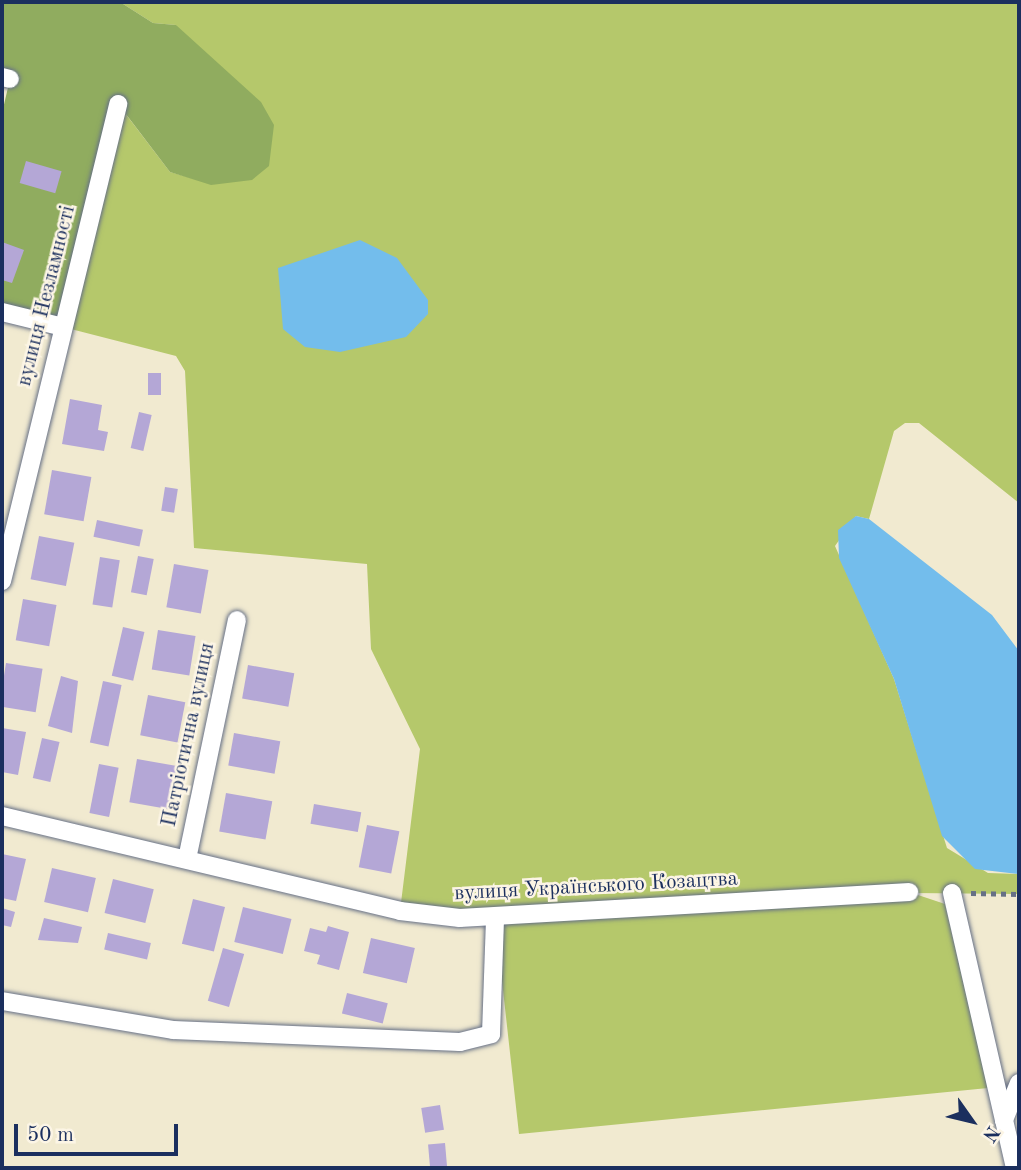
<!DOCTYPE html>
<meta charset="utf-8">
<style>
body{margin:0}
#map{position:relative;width:1021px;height:1170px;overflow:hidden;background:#f1ead0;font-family:"Old Standard TT",serif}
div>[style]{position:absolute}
.green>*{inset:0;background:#b5c86b}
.forest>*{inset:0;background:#90ac5f}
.water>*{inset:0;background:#73bdec}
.building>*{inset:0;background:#b4a7d6;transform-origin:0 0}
.path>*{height:4.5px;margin-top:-2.25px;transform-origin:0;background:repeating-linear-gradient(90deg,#667086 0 5px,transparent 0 10px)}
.roads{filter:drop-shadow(0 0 2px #667086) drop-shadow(0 0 2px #667086)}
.minor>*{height:18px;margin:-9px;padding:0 9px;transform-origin:9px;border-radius:9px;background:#fff}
span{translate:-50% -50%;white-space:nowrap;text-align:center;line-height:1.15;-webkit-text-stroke:5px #fcf5e5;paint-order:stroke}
.street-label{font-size:21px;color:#1b2f5e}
.frame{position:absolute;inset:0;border:4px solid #1b2f5e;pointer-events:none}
.north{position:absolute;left:937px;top:1086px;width:70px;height:70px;-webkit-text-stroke:5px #fcf5e5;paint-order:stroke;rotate:124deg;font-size:19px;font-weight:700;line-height:28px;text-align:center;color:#1b2f5e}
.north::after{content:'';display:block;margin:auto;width:24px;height:32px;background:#1b2f5e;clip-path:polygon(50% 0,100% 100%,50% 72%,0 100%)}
.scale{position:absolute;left:14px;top:1124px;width:164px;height:32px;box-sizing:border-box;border:4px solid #1b2f5e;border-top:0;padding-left:9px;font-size:21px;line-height:24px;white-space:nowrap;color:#1b2f5e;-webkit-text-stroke:5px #fcf5e5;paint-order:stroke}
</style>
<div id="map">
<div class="green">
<i style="clip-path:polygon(120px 2px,1019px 2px,1019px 503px,919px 423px,905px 423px,894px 431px,869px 519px,856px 516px,835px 546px,894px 679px,947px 848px,988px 873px,1019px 874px,1019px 894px,912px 893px,945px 904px,988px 1088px,519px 1134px,495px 918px,400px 911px,420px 749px,371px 649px,367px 564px,194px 548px,185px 371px,176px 356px,63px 327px,118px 104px,170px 172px,209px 183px,176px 25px,153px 23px)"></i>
</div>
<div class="forest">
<i style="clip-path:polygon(2px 2px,120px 2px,153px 23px,176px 25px,261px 102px,274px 125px,269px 166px,252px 180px,211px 185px,170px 172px,119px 105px,63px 327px,2px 312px,2px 113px,10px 79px,2px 77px)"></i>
</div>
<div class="water">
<i style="clip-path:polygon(360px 240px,397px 258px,428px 300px,428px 314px,406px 337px,340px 352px,305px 347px,283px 329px,278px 268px)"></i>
<i style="clip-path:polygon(856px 516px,869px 519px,992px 615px,1019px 651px,1019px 874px,975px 869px,942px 836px,894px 679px,839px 558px,838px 530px)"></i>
</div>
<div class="building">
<i style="left:26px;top:161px;width:37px;height:23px;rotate:16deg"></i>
<i style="clip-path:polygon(2px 242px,24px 250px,12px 283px,2px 280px)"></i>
<i style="left:148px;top:373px;width:13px;height:22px"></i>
<i style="clip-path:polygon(70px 399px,102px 405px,98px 430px,108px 432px,104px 451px,62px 444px)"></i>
<i style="left:139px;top:412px;width:13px;height:37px;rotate:13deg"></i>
<i style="left:52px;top:470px;width:40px;height:45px;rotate:10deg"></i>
<i style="left:165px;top:487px;width:13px;height:24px;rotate:9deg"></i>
<i style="left:97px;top:520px;width:47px;height:17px;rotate:12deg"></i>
<i style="left:39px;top:536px;width:36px;height:44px;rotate:11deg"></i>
<i style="left:138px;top:556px;width:16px;height:37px;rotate:11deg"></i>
<i style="left:100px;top:557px;width:20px;height:48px;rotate:9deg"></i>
<i style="left:174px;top:564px;width:35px;height:44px;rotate:10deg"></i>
<i style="left:23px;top:599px;width:34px;height:42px;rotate:10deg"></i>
<i style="left:123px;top:627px;width:22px;height:50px;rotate:13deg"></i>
<i style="left:158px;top:630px;width:38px;height:40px;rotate:9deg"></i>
<i style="left:6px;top:663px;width:37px;height:44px;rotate:9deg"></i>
<i style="left:248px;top:665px;width:47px;height:34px;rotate:10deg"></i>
<i style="clip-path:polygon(61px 676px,78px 681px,72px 733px,48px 726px)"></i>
<i style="left:103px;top:681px;width:19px;height:63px;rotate:12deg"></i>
<i style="left:148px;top:695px;width:38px;height:41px;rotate:11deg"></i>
<i style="clip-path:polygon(2px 728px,26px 732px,18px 775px,2px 772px)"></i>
<i style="left:234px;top:733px;width:47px;height:33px;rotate:10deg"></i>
<i style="left:42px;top:738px;width:18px;height:41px;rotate:13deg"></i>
<i style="left:137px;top:759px;width:42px;height:44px;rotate:10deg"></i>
<i style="left:99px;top:764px;width:20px;height:50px;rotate:11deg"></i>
<i style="left:226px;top:793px;width:47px;height:39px;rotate:10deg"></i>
<i style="left:314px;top:804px;width:48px;height:20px;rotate:10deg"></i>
<i style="left:367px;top:825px;width:33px;height:43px;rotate:11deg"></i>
<i style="clip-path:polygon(2px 854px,26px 859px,16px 901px,2px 898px)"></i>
<i style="left:52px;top:868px;width:45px;height:35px;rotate:13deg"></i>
<i style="left:113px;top:879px;width:42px;height:35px;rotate:14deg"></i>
<i style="left:193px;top:899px;width:33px;height:46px;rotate:14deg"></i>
<i style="left:243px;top:907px;width:50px;height:36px;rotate:14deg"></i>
<i style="clip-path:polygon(2px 908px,15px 912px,11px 927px,2px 925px)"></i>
<i style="clip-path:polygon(44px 918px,82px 927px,78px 943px,38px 940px)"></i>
<i style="clip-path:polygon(328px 926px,349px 932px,339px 970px,317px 964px,320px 955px,304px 951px,310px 928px,326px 932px)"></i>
<i style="left:108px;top:933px;width:44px;height:17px;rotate:13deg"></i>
<i style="left:371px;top:938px;width:45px;height:36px;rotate:13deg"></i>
<i style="left:223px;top:948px;width:22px;height:55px;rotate:16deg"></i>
<i style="left:347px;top:993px;width:42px;height:21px;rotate:14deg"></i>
<i style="left:440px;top:1105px;width:25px;height:19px;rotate:81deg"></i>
<i style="left:445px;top:1143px;width:23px;height:17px;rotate:85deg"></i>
</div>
<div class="path">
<i style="left:971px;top:893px;width:48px;rotate:1.2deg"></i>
</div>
<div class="roads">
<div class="minor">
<i style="left:2px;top:77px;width:8px;rotate:14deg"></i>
<i style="left:2px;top:312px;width:63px;rotate:13.8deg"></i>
<i style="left:2px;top:581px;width:491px;rotate:-76.3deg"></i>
<i style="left:2px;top:816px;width:409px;rotate:13.4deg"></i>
<i style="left:400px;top:911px;width:60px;rotate:6.7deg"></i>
<i style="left:460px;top:918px;width:450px;rotate:-3.3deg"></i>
<i style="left:187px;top:859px;width:244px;rotate:-78.2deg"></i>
<i style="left:952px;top:893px;width:233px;rotate:77.1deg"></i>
<i style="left:2px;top:1001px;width:173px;rotate:9.6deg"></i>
<i style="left:173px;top:1030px;width:287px;rotate:2.4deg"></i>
<i style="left:460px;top:1042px;width:32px;rotate:-14deg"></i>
<i style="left:491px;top:1034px;width:117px;rotate:-88deg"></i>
<i style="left:1015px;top:1168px;width:49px;rotate:-102.9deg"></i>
<i style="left:1004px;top:1120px;width:40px;rotate:-68deg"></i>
</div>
</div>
<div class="street-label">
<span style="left:47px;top:296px;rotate:-76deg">вулиця Незламності</span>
<span style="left:189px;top:735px;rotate:-78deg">Патріотична вулиця</span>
<span style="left:596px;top:887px;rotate:-3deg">вулиця Українського Козацтва</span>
</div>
<div class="frame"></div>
<div class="north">N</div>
<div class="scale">50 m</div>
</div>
